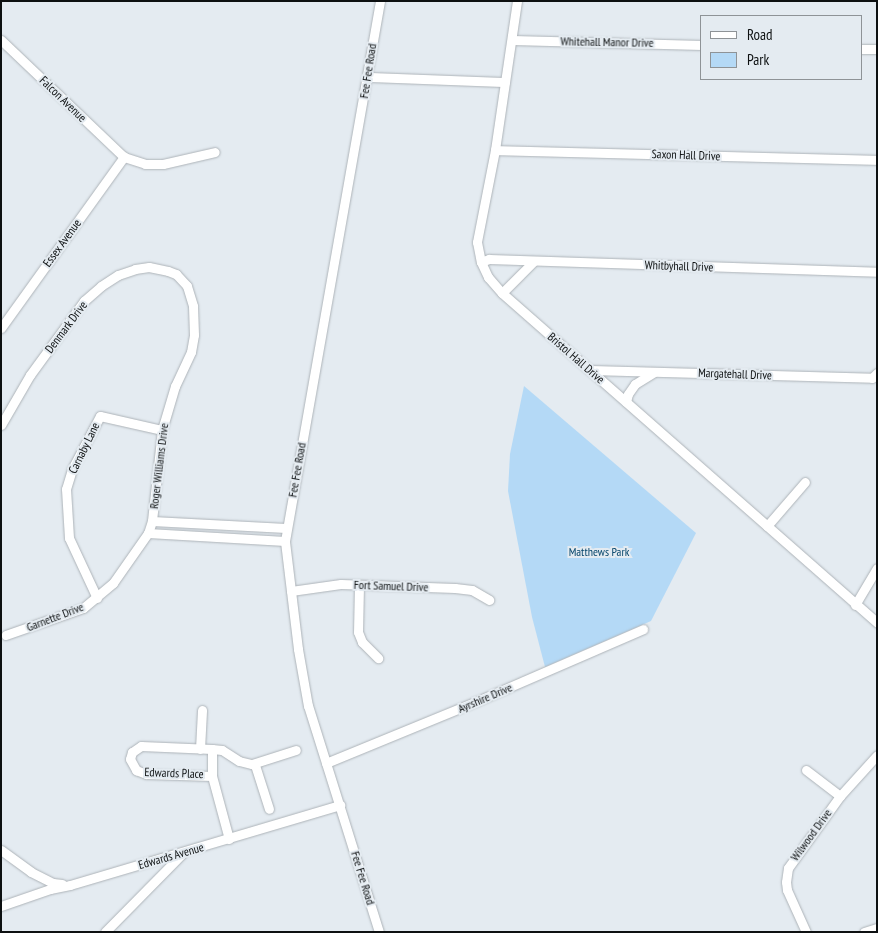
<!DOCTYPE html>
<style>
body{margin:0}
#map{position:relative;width:878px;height:933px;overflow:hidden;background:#e4ebf1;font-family:"PT Sans Narrow",sans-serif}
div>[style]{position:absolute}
.green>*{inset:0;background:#b4d9f6}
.roads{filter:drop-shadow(0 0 1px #adb3b8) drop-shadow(0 0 1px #adb3b8)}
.minor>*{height:9px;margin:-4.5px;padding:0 4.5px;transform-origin:4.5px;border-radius:4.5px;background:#fff}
span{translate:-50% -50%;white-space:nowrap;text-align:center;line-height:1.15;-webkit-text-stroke:4px #e4ebf1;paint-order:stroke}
.street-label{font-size:12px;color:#0d1011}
.park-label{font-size:12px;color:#06466b}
.frame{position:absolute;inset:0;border:2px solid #0d1011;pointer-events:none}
.legend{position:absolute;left:700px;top:15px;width:162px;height:65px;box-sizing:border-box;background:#e4ebf1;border:1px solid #8e9397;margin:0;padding:6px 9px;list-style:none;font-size:15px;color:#0d1011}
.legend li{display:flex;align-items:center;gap:10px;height:25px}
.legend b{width:25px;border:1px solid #8e9397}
</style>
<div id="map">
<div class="green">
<i style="clip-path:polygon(524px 386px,696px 533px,651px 621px,545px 667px,532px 617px,508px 491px,510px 454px)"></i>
</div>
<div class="roads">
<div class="minor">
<i style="left:517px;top:1px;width:151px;rotate:98.4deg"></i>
<i style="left:495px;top:150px;width:94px;rotate:101.1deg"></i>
<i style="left:477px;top:242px;width:20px;rotate:79deg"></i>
<i style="left:481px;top:262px;width:17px;rotate:65deg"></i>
<i style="left:488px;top:277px;width:21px;rotate:49deg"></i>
<i style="left:502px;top:293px;width:500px;rotate:41.3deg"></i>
<i style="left:1px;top:40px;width:170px;rotate:43.6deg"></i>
<i style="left:124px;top:157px;width:22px;rotate:18deg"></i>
<i style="left:145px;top:164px;width:18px"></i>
<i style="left:163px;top:164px;width:53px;rotate:-13deg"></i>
<i style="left:512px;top:40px;width:190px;rotate:1.5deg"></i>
<i style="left:862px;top:49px;width:15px"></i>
<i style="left:368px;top:77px;width:137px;rotate:2.1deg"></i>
<i style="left:495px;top:150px;width:382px;rotate:1.5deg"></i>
<i style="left:481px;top:262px;width:9px;rotate:-21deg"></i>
<i style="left:489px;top:259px;width:388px;rotate:1.9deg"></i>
<i style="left:502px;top:293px;width:44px;rotate:-45deg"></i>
<i style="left:1px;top:328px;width:211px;rotate:-54.3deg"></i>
<i style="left:591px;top:370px;width:281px;rotate:1.6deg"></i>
<i style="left:872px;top:378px;width:7px;rotate:-45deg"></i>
<i style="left:626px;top:402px;width:8px;rotate:-76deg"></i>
<i style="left:628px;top:394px;width:12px;rotate:-55deg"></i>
<i style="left:635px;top:384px;width:22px;rotate:-32deg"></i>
<i style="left:1px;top:425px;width:58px;rotate:-59.9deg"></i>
<i style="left:30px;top:375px;width:92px;rotate:-53.9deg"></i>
<i style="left:84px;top:301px;width:23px;rotate:-41deg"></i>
<i style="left:101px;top:286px;width:20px;rotate:-33deg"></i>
<i style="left:118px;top:275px;width:18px;rotate:-19deg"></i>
<i style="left:135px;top:269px;width:14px;rotate:-8deg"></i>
<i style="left:149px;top:267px;width:19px;rotate:12deg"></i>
<i style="left:168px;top:271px;width:9px;rotate:21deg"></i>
<i style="left:176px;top:274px;width:16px;rotate:47deg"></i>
<i style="left:187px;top:286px;width:21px;rotate:73deg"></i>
<i style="left:193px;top:306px;width:29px;rotate:88deg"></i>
<i style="left:194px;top:335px;width:17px;rotate:100deg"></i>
<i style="left:191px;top:352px;width:38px;rotate:115deg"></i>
<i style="left:175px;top:386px;width:46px;rotate:106.5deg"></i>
<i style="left:162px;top:430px;width:92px;rotate:96.3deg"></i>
<i style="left:152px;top:521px;width:13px;rotate:108deg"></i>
<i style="left:148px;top:533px;width:61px;rotate:125deg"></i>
<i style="left:113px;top:583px;width:39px;rotate:140deg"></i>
<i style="left:83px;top:608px;width:82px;rotate:160.7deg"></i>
<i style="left:152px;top:521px;width:134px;rotate:3deg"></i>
<i style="left:767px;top:526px;width:58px;rotate:-49.2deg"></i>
<i style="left:148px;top:533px;width:137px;rotate:3.3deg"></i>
<i style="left:359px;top:585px;width:47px;rotate:91.2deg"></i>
<i style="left:358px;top:632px;width:11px;rotate:68deg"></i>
<i style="left:362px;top:642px;width:23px;rotate:45deg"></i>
<i style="left:291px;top:591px;width:50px;rotate:-8deg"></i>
<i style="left:341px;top:584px;width:114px;rotate:2deg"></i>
<i style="left:455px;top:588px;width:17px;rotate:7deg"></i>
<i style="left:472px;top:590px;width:20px;rotate:30deg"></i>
<i style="left:97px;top:598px;width:66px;rotate:-115deg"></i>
<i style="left:69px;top:538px;width:49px;rotate:-93.5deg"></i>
<i style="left:66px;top:489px;width:21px;rotate:-73deg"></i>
<i style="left:72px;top:469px;width:60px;rotate:-62.2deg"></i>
<i style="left:100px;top:416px;width:64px;rotate:12.7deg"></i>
<i style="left:855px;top:605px;width:43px;rotate:-59.3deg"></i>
<i style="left:200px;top:749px;width:39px;rotate:-87deg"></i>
<i style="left:212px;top:749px;width:71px;rotate:-177.6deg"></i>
<i style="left:141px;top:746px;width:11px;rotate:146deg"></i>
<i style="left:132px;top:752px;width:7px;rotate:106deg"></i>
<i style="left:130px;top:759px;width:13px;rotate:61deg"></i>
<i style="left:136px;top:770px;width:11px;rotate:22deg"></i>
<i style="left:146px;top:774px;width:66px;rotate:1.7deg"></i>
<i style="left:326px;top:763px;width:163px;rotate:-22.3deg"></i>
<i style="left:477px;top:701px;width:181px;rotate:-23.4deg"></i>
<i style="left:252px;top:764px;width:46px;rotate:-17.7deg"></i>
<i style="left:806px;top:770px;width:43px;rotate:37.4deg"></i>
<i style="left:229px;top:839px;width:65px;rotate:-105.1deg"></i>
<i style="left:212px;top:776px;width:27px;rotate:-90deg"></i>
<i style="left:212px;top:749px;width:10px;rotate:6deg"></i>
<i style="left:222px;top:750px;width:20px;rotate:33deg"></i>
<i style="left:239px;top:761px;width:16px;rotate:14deg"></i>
<i style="left:255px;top:765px;width:46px;rotate:72.3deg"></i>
<i style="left:1px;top:850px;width:37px;rotate:36deg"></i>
<i style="left:31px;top:872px;width:25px;rotate:27deg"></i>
<i style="left:53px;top:883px;width:9px;rotate:6deg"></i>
<i style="left:1px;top:906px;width:52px;rotate:-19.1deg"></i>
<i style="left:50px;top:889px;width:20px;rotate:-11deg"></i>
<i style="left:70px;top:885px;width:282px;rotate:-16.5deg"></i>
<i style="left:105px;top:932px;width:110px;rotate:-45.4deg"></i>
<i style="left:379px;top:932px;width:237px;rotate:-107.4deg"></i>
<i style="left:308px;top:706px;width:58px;rotate:-100deg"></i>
<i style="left:298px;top:649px;width:109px;rotate:-96.9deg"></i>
<i style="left:285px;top:541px;width:548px;rotate:-80.02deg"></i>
<i style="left:806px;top:932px;width:46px;rotate:-114.3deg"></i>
<i style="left:787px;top:890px;width:8px;rotate:-97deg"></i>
<i style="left:786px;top:882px;width:14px;rotate:-82deg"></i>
<i style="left:788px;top:868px;width:89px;rotate:-54.2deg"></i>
<i style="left:840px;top:796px;width:55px;rotate:-47.9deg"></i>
<i style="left:864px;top:932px;width:14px;rotate:-17deg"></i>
</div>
</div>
<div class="street-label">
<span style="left:607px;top:42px;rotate:1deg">Whitehall Manor Drive</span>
<span style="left:368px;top:71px;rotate:-81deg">Fee Fee Road</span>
<span style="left:63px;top:99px;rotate:44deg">Falcon Avenue</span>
<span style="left:686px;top:155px;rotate:2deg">Saxon Hall Drive</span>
<span style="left:62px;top:243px;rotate:-54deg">Essex Avenue</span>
<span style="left:679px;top:266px;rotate:2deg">Whitbyhall Drive</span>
<span style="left:66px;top:327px;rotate:-53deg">Denmark Drive</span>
<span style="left:576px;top:358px;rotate:41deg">Bristol Hall Drive</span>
<span style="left:735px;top:374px;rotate:2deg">Margatehall Drive</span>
<span style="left:84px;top:448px;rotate:-64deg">Carnaby Lane</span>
<span style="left:159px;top:466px;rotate:-83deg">Roger Williams Drive</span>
<span style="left:297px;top:470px;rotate:-80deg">Fee Fee Road</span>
<span style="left:391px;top:586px;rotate:2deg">Fort Samuel Drive</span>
<span style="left:55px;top:617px;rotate:-21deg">Garnette Drive</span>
<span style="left:485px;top:698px;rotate:-23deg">Ayrshire Drive</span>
<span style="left:174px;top:773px;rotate:2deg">Edwards Place</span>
<span style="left:811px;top:835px;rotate:-54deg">Wilwood Drive</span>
<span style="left:171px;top:856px;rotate:-16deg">Edwards Avenue</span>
<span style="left:363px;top:878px;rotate:73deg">Fee Fee Road</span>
</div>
<div class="park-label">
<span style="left:599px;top:552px">Matthews Park</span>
</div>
<div class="frame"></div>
<ul class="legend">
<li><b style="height:6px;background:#fff"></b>Road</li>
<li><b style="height:14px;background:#b4d9f6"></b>Park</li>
</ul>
</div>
